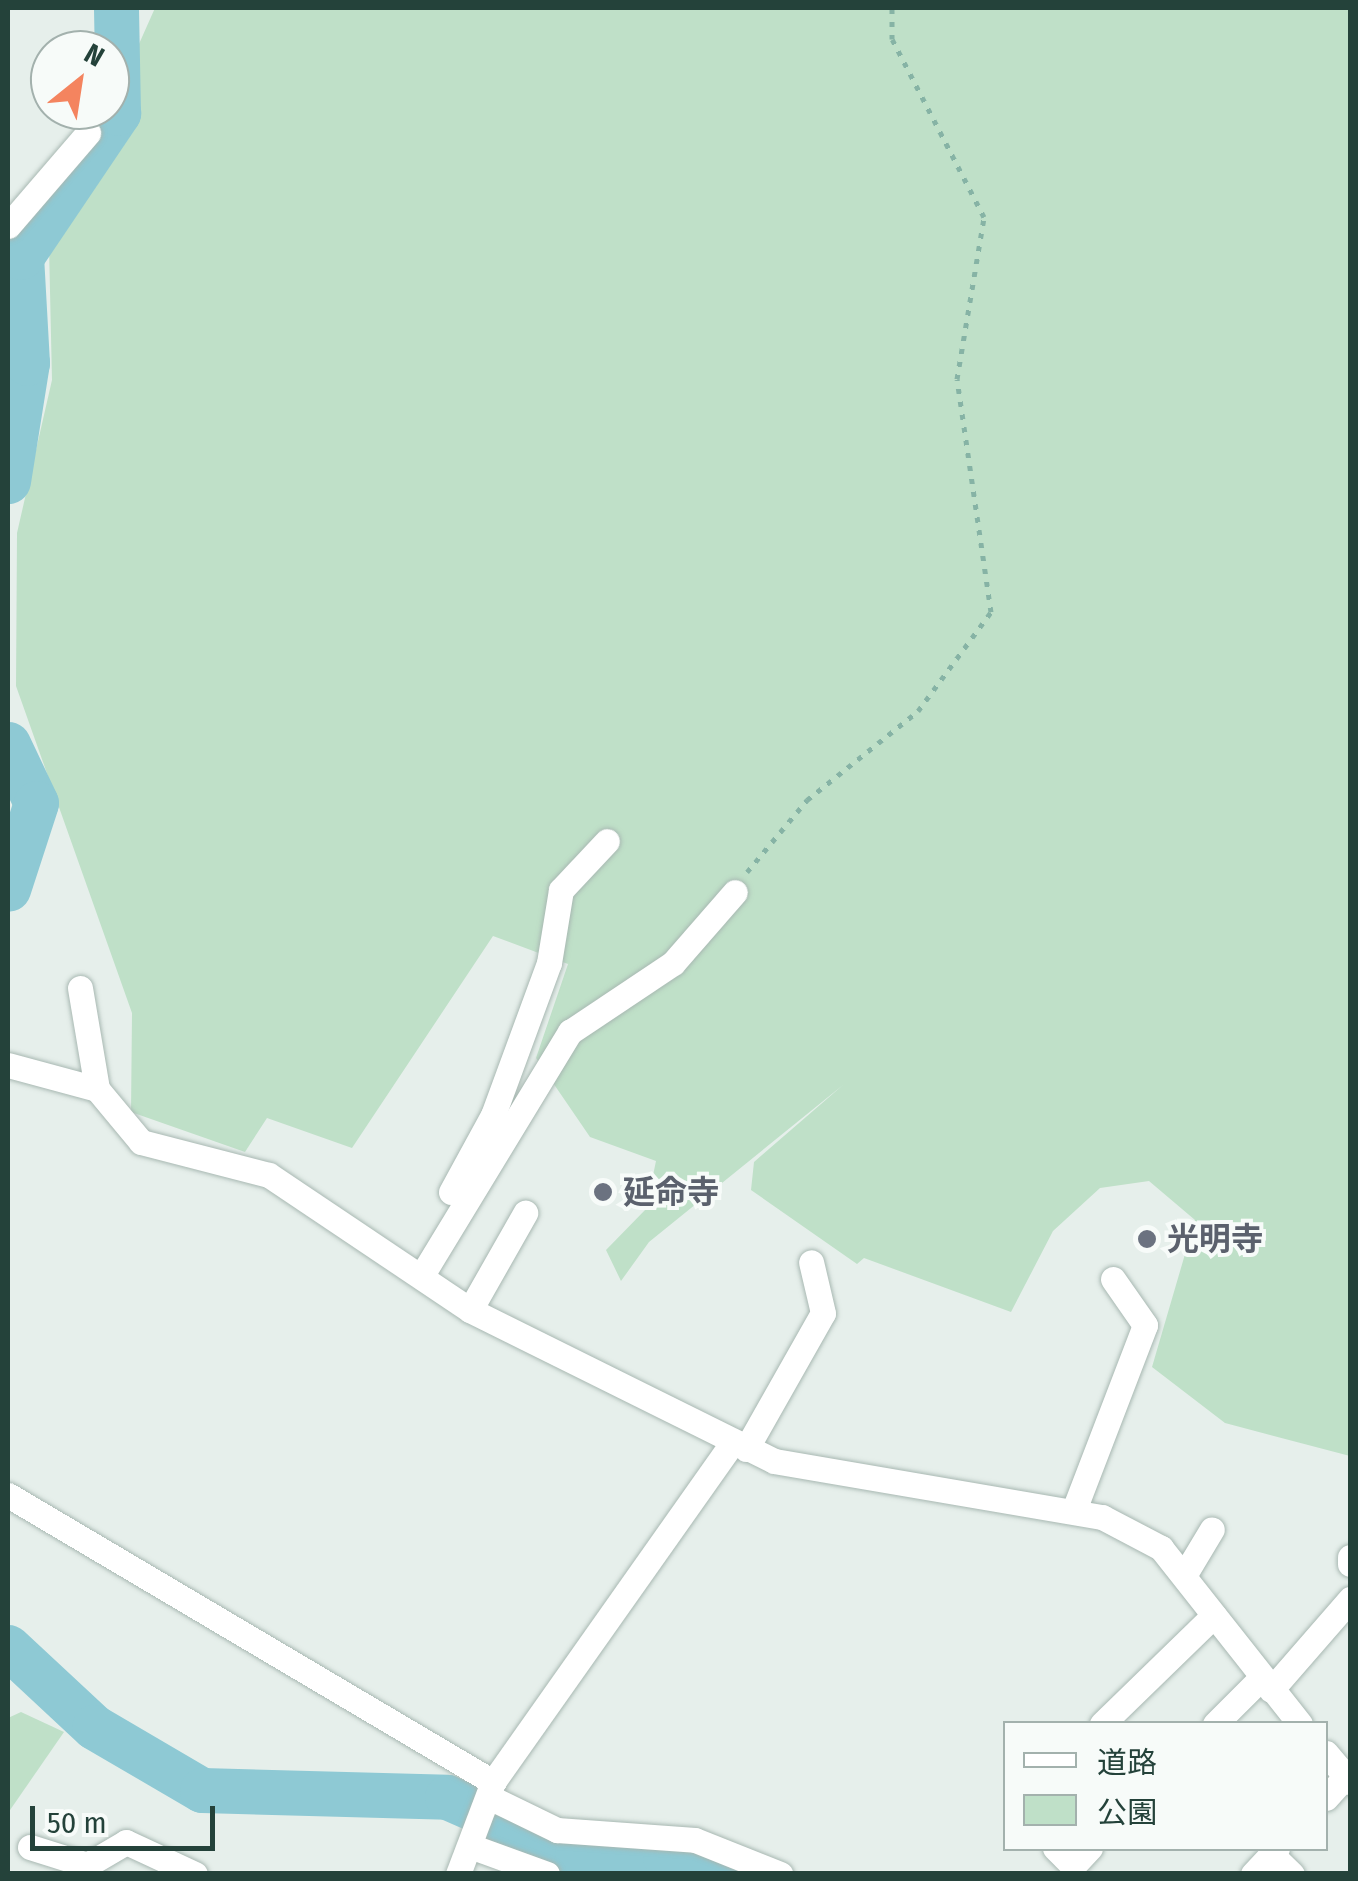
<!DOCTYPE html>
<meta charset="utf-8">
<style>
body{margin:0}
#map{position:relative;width:1358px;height:1881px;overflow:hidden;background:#e6efeb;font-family:"Fira Sans Condensed","Noto Sans JP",sans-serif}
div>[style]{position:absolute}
.green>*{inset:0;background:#bfe0c8}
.river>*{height:45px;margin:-22.5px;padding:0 22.5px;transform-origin:22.5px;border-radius:22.5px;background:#8ec9d4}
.path>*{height:5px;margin-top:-2.5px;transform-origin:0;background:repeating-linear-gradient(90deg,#86b3a5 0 5px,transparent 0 13px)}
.roads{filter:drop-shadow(0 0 2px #a8b8b2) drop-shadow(0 0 2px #a8b8b2)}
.minor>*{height:25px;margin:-12.5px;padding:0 12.5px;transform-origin:12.5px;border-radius:12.5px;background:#fff}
.dots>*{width:28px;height:28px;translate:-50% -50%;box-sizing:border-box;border:5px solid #f7fbf9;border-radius:50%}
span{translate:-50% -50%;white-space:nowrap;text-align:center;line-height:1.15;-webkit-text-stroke:8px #f7fbf9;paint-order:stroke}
.worship-label{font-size:32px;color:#5b616d;font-weight:700}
.left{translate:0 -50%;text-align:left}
.frame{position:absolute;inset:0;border:10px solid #24423a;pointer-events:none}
.legend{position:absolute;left:1003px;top:1721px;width:325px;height:130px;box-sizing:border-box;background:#f7fbf9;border:2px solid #a3b1ad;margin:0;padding:12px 18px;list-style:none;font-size:30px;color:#24423a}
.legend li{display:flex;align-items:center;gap:20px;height:50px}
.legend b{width:50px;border:2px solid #a3b1ad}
.north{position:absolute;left:30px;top:30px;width:100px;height:100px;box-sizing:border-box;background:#f7fbf9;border:2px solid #a3b1ad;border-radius:50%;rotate:30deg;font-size:28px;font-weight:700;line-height:40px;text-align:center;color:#24423a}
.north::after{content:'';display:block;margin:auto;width:35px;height:45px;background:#f4845f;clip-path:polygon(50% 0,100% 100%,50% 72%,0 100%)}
.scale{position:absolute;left:30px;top:1806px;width:185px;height:45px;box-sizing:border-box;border:5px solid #24423a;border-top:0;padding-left:12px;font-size:30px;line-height:35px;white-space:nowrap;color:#24423a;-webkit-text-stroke:8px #f7fbf9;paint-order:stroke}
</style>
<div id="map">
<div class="green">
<i style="clip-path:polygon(155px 8px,1350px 8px,1350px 1456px,1225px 1423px,1152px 1367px,1195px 1220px,1149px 1181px,1100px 1188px,1053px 1231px,1011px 1312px,864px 1258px,857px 1264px,751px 1190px,754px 1162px,843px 1085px,649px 1242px,621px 1281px,606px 1250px,646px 1209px,656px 1161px,590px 1137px,536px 1058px,568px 964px,493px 936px,352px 1148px,267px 1118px,245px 1152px,131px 1112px,132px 1013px,16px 686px,17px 533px,52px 380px,49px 246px)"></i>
<i style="clip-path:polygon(21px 1712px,64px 1732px,8px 1813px,8px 1718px)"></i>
</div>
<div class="river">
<i style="left:8px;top:481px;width:120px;rotate:-80.9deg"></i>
<i style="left:27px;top:363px;width:106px;rotate:-93.2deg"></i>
<i style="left:21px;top:257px;width:174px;rotate:-56deg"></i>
<i style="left:118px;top:113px;width:105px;rotate:-91.1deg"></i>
<i style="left:8px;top:744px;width:65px;rotate:64.6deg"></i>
<i style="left:36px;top:803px;width:90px;rotate:108deg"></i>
<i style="left:8px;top:1647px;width:117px;rotate:42.9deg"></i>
<i style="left:94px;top:1727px;width:125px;rotate:30.3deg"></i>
<i style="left:202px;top:1790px;width:245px;rotate:1.6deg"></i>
<i style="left:447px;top:1797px;width:142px;rotate:23.7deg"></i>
<i style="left:577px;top:1854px;width:88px;rotate:1.3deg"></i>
<i style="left:665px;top:1856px;width:67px;rotate:15.5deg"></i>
</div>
<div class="path">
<i style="left:747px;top:872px;width:94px;rotate:-50.2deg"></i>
<i style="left:807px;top:800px;width:142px;rotate:-38.7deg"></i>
<i style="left:918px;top:711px;width:123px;rotate:-53.6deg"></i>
<i style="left:991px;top:612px;width:235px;rotate:-98.3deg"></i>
<i style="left:957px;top:379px;width:164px;rotate:-80.5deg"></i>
<i style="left:984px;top:217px;width:200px;rotate:-117.3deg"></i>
<i style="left:892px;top:39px;width:31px;rotate:-90deg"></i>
</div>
<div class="roads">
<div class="minor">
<i style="left:8px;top:226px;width:123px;rotate:-49.3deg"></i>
<i style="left:80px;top:988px;width:102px;rotate:80.4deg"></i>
<i style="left:97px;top:1089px;width:69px;rotate:50.3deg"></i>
<i style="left:141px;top:1142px;width:132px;rotate:14.5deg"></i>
<i style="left:269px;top:1175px;width:242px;rotate:33.9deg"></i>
<i style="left:470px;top:1310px;width:339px;rotate:26.4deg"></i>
<i style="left:774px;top:1461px;width:333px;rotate:9.7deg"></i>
<i style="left:1102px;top:1517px;width:67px;rotate:27.7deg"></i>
<i style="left:1161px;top:1548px;width:224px;rotate:51.7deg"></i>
<i style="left:8px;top:1065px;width:92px;rotate:15.1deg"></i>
<i style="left:451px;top:1192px;width:88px;rotate:-61.4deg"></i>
<i style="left:493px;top:1115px;width:162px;rotate:-69.8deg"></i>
<i style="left:549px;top:963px;width:74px;rotate:-80.7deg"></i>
<i style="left:561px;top:890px;width:67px;rotate:-46.8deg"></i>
<i style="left:422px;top:1275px;width:285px;rotate:-58.7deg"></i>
<i style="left:570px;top:1032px;width:124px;rotate:-33.8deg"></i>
<i style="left:673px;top:963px;width:94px;rotate:-48.9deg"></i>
<i style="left:470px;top:1310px;width:112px;rotate:-60.4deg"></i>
<i style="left:746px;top:1449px;width:156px;rotate:-60.5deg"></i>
<i style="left:823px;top:1313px;width:52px;rotate:-103.2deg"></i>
<i style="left:8px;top:1495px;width:564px;rotate:30.62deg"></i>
<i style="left:1074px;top:1510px;width:198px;rotate:-69deg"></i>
<i style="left:1145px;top:1325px;width:56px;rotate:-124.8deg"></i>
<i style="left:1350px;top:1557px;width:7px;rotate:90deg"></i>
<i style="left:1185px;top:1574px;width:52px;rotate:-59deg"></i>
<i style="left:1271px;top:1690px;width:121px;rotate:-49deg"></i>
<i style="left:1102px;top:1724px;width:156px;rotate:-44.2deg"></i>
<i style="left:1215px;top:1724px;width:65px;rotate:-45deg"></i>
<i style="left:1326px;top:1753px;width:38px;rotate:50deg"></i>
<i style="left:489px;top:1797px;width:76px;rotate:25.9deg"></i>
<i style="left:557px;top:1830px;width:138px;rotate:4.1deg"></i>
<i style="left:695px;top:1840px;width:92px;rotate:21.8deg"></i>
<i style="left:1326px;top:1798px;width:30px;rotate:-48deg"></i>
<i style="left:470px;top:1846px;width:82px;rotate:20deg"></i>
<i style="left:30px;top:1847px;width:60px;rotate:17.5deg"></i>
<i style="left:87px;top:1865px;width:45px;rotate:-30.5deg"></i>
<i style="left:126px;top:1842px;width:76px;rotate:24.9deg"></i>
<i style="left:1055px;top:1848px;width:25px;rotate:45deg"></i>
<i style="left:1073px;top:1866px;width:25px;rotate:-47deg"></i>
<i style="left:1271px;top:1854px;width:29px;rotate:44deg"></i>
<i style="left:458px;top:1874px;width:98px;rotate:-69.2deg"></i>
<i style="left:493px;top:1782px;width:415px;rotate:-54.8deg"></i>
<i style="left:1253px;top:1874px;width:35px;rotate:-47deg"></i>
</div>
</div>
<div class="dots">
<i style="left:603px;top:1192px;background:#6b7280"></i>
<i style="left:1147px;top:1239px;background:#6b7280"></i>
</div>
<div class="worship-label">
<span class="left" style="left:623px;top:1192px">延命寺</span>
<span class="left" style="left:1167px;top:1239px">光明寺</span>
</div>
<div class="frame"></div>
<ul class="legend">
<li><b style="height:12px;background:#fff"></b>道路</li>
<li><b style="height:28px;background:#bfe0c8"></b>公園</li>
</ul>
<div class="north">N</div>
<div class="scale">50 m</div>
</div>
